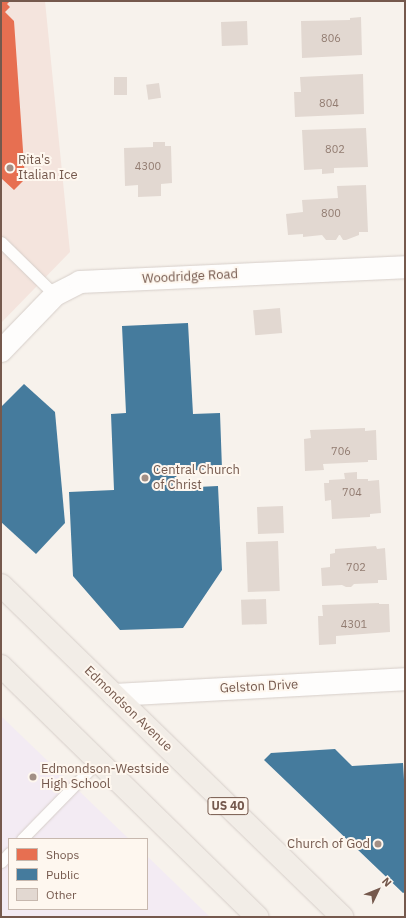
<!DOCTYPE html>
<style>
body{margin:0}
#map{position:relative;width:406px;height:918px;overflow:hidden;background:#f7f2ec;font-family:"IBM Plex Sans",sans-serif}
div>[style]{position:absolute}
.commercial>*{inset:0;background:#f4e4dd}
.education>*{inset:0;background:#f3ebf3}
.shops>*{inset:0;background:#e76f51}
.public>*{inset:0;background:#457b9d}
.building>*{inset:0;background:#e2d8d1;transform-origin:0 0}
.roads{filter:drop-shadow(0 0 1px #d6cec9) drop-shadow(0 0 1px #d6cec9)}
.lane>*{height:11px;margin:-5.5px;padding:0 5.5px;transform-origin:5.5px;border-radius:5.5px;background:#fefdfc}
.street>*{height:22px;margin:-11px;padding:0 11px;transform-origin:11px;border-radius:11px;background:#fefdfc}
.primary>*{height:22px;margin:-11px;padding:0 11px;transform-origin:11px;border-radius:11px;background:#f2ede7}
.dots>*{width:11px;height:11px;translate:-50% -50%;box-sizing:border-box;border:2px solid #fef7ef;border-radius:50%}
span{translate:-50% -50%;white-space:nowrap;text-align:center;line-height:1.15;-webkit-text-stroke:4px #fef7ef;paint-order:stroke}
.number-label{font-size:11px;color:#927c71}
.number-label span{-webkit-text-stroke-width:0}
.shield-label span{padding:1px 3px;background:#fef7ef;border:1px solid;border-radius:3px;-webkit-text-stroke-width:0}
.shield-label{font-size:12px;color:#75594d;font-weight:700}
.poi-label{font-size:13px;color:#75594d}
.left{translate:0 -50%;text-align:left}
.right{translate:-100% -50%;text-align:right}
.street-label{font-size:13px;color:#75594d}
.frame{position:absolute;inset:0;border:2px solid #75594d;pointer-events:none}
.legend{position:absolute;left:8px;top:838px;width:140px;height:72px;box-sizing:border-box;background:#fef7ef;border:1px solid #c7b8ae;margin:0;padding:5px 7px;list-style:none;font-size:12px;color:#75594d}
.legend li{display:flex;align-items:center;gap:8px;height:20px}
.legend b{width:20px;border:1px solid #c7b8ae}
.north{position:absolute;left:358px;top:870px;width:40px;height:40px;-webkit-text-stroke:3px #fef7ef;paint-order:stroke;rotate:47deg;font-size:11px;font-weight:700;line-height:16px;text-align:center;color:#75594d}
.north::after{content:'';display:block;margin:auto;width:14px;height:18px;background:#75594d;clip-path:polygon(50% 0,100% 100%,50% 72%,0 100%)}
</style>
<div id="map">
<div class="commercial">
<i style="clip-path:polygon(1px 1px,45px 1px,70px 252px,1px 323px)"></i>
</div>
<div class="education">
<i style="clip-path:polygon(1px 716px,129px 839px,9px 839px,9px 909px,147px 909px,147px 856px,210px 917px,1px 917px)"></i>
</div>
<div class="shops">
<i style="clip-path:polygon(1px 1px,10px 1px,7px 4px,10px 7px,5px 12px,14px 21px,25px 179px,14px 190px,1px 178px)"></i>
</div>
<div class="public">
<i style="clip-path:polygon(188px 323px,193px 414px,220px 413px,222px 469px,176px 471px,177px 488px,218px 486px,222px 570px,183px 628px,120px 630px,73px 576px,69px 492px,114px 490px,111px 414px,126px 413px,122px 326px)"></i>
<i style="clip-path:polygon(24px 384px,55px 412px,65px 523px,36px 554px,1px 522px,1px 407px)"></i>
<i style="clip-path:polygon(335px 749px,352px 766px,403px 763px,405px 796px,405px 892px,403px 893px,264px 760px,271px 753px)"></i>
</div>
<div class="building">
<i style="clip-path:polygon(361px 17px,362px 55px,302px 58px,301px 21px,350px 20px,350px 18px)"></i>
<i style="left:247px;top:21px;width:24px;height:26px;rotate:88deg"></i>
<i style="clip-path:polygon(363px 74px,364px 114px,295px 117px,294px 92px,301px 92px,300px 77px)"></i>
<i style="left:127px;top:77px;width:18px;height:13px;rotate:90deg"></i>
<i style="left:159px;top:83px;width:15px;height:13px;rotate:82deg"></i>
<i style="clip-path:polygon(366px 128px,368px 167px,334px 168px,334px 173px,322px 174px,322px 169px,304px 170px,302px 130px)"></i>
<i style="clip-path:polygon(153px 142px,165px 142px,165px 146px,171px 146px,172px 183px,161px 184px,161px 196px,138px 197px,138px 185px,125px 186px,124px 148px,153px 147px)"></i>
<i style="clip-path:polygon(366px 185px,368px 232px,359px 232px,359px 235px,346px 240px,343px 240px,340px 235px,339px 235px,336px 240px,326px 240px,322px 235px,303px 237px,303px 234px,288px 235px,286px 214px,303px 212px,302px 200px,338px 198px,337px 186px)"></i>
<i style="left:280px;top:308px;width:25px;height:27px;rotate:85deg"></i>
<i style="clip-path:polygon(365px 428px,365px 431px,376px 430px,377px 460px,368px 460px,368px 462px,323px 464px,324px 470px,305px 471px,304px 439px,311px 438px,310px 430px)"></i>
<i style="clip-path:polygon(357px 472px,357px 479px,368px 479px,368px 481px,379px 480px,381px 513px,370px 514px,370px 517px,332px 519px,331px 500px,325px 501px,324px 483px,329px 483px,329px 480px,345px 479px,344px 473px)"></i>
<i style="left:283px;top:506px;width:27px;height:26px;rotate:88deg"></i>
<i style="left:278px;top:541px;width:50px;height:32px;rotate:88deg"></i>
<i style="clip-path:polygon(376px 546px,377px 549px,385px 548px,387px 580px,378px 580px,378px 583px,354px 584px,351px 587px,346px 587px,342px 585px,322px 586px,321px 568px,330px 567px,330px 554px,335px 553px,335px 549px)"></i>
<i style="left:266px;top:599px;width:25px;height:25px;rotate:88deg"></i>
<i style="clip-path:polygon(379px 603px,379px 604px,389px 604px,390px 632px,336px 636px,336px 644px,319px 645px,318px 616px,323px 616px,322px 605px)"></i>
</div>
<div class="roads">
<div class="lane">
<i style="left:1px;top:242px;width:76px;rotate:44.5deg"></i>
<i style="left:22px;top:839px;width:109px;rotate:-45.7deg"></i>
<i style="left:1px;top:862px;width:12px;rotate:-48deg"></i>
</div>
<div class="street">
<i style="left:1px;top:351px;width:78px;rotate:-46deg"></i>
<i style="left:55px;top:295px;width:28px;rotate:-27deg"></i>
<i style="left:80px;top:282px;width:325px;rotate:-2.6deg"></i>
<i style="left:114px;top:695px;width:291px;rotate:-3.1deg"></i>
</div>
<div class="primary">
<i style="left:1px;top:585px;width:476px;rotate:44.2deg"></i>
<i style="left:1px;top:666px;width:359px;rotate:44.4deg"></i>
</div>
</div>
<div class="dots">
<i style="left:10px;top:168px;background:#a28f85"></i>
<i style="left:145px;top:478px;background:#a28f85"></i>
<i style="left:33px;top:777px;background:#a28f85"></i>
<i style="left:378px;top:844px;background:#a28f85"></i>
</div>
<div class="number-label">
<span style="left:331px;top:38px">806</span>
<span style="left:329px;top:103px">804</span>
<span style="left:335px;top:149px">802</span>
<span style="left:148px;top:166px">4300</span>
<span style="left:331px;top:213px">800</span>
<span style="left:341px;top:451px">706</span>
<span style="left:352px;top:492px">704</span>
<span style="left:356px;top:567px">702</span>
<span style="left:354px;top:624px">4301</span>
</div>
<div class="shield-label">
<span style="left:228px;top:806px">US 40</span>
</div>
<div class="poi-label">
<span class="left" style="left:18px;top:168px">Rita's<br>Italian Ice</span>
<span class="left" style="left:153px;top:478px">Central Church<br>of Christ</span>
<span class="left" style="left:41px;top:777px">Edmondson-Westside<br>High School</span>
<span class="right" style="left:370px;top:844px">Church of God</span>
</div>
<div class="street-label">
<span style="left:190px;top:277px;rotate:-3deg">Woodridge Road</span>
<span style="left:259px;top:687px;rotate:-3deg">Gelston Drive</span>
<span style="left:128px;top:709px;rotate:44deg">Edmondson Avenue</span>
</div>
<div class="frame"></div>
<ul class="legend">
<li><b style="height:11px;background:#e76f51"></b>Shops</li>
<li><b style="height:11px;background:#457b9d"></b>Public</li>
<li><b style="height:11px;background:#e2d8d1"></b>Other</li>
</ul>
<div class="north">N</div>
</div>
